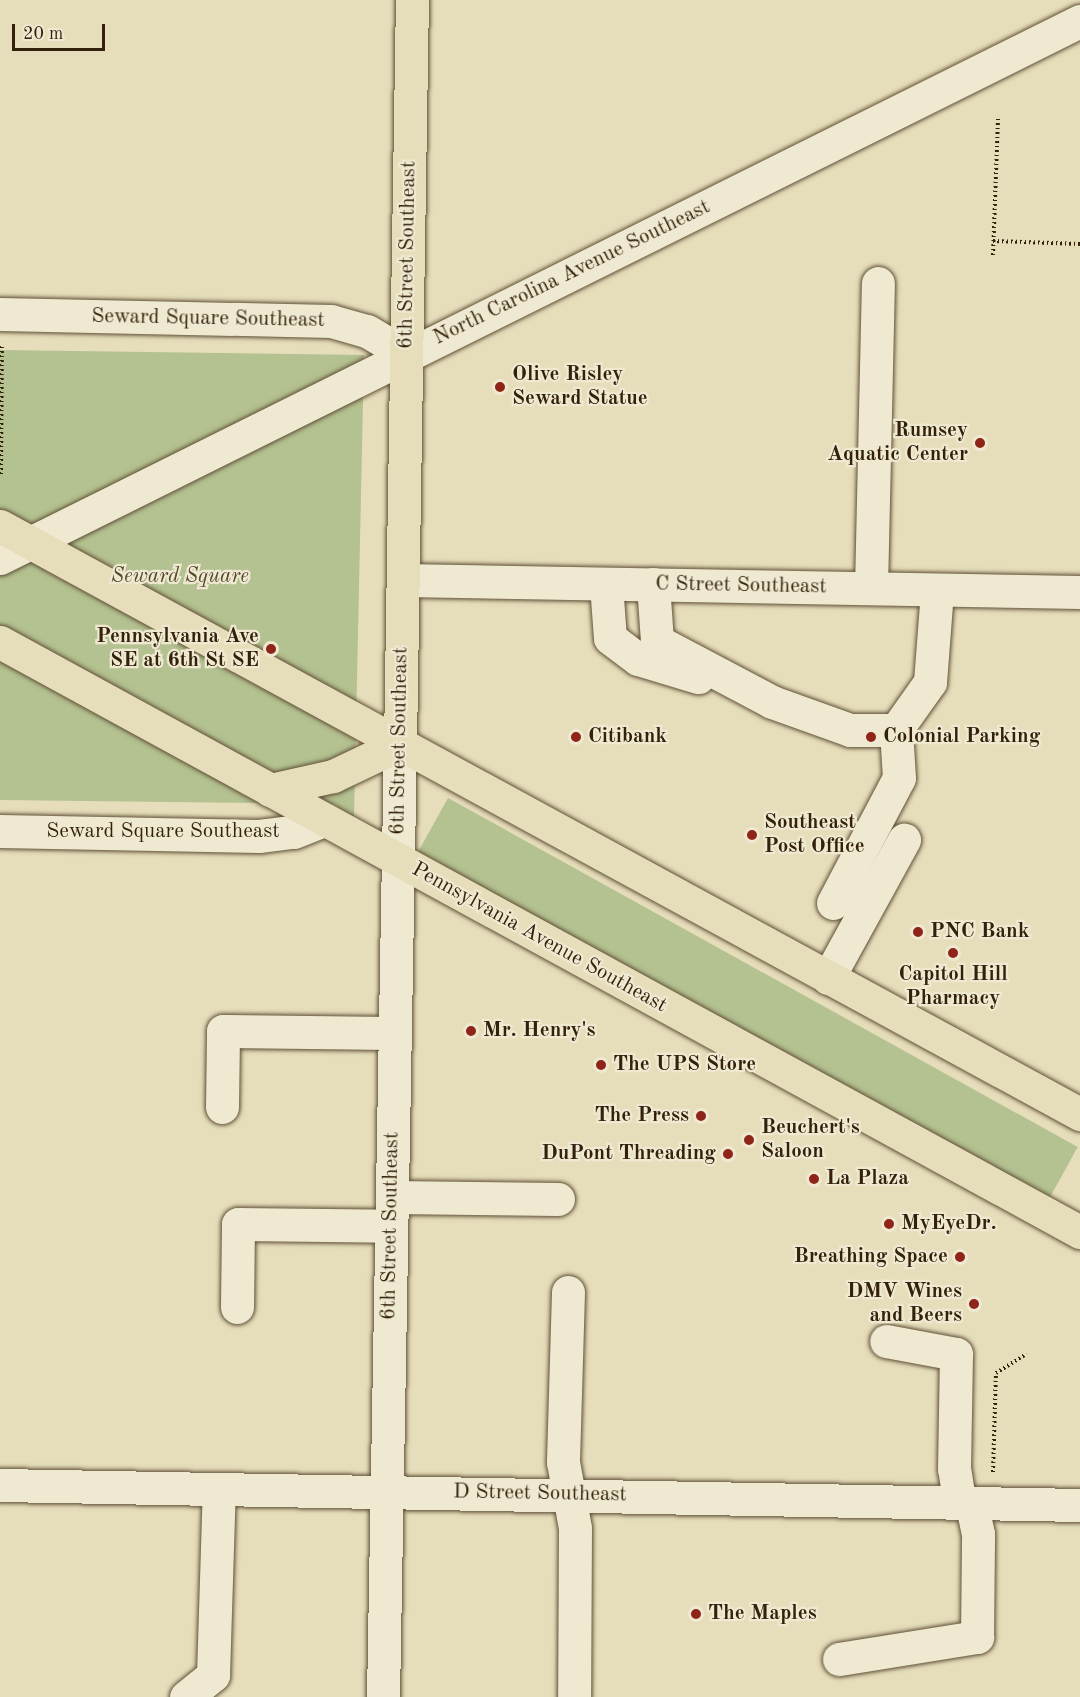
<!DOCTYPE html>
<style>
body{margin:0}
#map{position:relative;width:1080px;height:1697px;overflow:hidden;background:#e6ddba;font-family:"Old Standard TT",serif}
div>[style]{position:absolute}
.green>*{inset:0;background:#b4c190;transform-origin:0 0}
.path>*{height:4px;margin-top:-2px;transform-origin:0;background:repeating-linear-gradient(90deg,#33210b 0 1.5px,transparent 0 4.5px)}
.roads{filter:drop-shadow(0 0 2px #605037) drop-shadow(0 0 2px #605037)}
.minor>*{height:33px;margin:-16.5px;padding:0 16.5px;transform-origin:16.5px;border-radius:16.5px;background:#efe9d2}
.major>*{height:33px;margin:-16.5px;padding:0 16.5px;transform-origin:16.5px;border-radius:16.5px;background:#e6ddba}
.dots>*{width:16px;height:16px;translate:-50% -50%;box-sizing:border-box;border:3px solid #efe9d2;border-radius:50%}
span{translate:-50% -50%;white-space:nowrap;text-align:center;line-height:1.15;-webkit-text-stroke:4.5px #efe9d2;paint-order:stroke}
.street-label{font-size:21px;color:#33210b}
.poi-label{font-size:21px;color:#33210b;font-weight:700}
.left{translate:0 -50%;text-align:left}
.right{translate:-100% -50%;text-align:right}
.park-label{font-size:21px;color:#53492c;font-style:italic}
.scale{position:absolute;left:12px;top:24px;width:93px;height:27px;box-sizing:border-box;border:3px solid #33210b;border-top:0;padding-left:8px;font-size:18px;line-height:21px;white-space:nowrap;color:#33210b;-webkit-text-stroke:4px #efe9d2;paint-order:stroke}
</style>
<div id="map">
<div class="green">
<i style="clip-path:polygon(0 350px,364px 355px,354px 818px,334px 804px,0 800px)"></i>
<i style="left:448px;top:798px;width:720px;height:67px;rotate:29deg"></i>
</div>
<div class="path">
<i style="left:993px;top:241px;width:87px;rotate:2deg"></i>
<i style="left:993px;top:255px;width:137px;rotate:-87.9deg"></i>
<i style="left:1px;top:474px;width:129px;rotate:-89.6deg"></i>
<i style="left:993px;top:1472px;width:99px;rotate:-88.3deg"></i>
<i style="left:996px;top:1373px;width:36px;rotate:-32deg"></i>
</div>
<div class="roads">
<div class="minor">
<i style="left:0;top:314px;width:331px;rotate:1.2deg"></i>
<i style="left:331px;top:321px;width:37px;rotate:16deg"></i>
<i style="left:367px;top:331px;width:47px;rotate:31deg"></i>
<i style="left:0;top:558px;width:1206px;rotate:-26.44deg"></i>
<i style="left:403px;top:580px;width:677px;rotate:1.02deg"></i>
<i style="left:606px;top:584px;width:54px;rotate:85.8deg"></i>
<i style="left:610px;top:638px;width:35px;rotate:37deg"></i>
<i style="left:638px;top:659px;width:63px;rotate:16.7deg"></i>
<i style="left:653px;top:584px;width:57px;rotate:86deg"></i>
<i style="left:657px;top:641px;width:130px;rotate:27.9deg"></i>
<i style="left:772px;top:702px;width:83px;rotate:19.7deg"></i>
<i style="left:850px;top:730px;width:46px"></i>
<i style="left:896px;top:730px;width:59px;rotate:-54.7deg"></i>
<i style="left:930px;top:682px;width:92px;rotate:-85.6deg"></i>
<i style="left:871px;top:588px;width:305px;rotate:-88.7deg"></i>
<i style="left:0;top:831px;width:259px;rotate:1.1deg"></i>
<i style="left:259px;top:836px;width:35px;rotate:-7deg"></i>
<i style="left:294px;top:832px;width:31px;rotate:-22deg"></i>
<i style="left:833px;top:903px;width:141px;rotate:-62.2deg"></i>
<i style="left:899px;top:778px;width:48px;rotate:-93.6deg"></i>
<i style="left:828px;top:978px;width:158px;rotate:-61.2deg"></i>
<i style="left:222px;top:1107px;width:76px;rotate:-89.2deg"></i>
<i style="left:223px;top:1031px;width:171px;rotate:0.7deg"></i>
<i style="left:392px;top:1197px;width:166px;rotate:0.7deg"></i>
<i style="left:568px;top:1292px;width:170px;rotate:91.7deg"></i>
<i style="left:563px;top:1462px;width:67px;rotate:79.7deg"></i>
<i style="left:575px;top:1528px;width:169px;rotate:90.3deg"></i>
<i style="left:237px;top:1307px;width:83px;rotate:-89.3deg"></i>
<i style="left:238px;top:1224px;width:153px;rotate:0.7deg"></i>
<i style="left:0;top:1485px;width:1080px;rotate:1.06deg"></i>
<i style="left:839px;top:1659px;width:140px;rotate:-9.1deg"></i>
<i style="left:977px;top:1637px;width:103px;rotate:-89.4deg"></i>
<i style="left:978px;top:1534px;width:24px;rotate:-102deg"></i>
<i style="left:973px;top:1511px;width:23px;rotate:-130deg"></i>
<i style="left:958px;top:1493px;width:24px;rotate:-99deg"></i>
<i style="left:954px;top:1469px;width:115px;rotate:-89deg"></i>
<i style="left:956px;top:1354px;width:71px;rotate:-169.5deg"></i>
<i style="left:186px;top:1697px;width:35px;rotate:-39deg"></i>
<i style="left:213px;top:1675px;width:186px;rotate:-88.2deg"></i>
<i style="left:383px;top:1697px;width:953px;rotate:-88.98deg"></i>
</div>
<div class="major">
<i style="left:0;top:526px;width:1230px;rotate:28.57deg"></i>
<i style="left:0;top:642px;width:1231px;rotate:28.65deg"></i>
<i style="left:400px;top:744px;width:744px;rotate:-89.08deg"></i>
<i style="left:270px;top:790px;width:65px;rotate:-12.5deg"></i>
<i style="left:333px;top:776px;width:74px;rotate:-25.5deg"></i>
</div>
</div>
<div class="dots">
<i style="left:500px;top:387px;background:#8f2418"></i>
<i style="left:980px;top:443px;background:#8f2418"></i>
<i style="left:271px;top:649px;background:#8f2418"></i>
<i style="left:576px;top:737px;background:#8f2418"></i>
<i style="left:871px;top:737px;background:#8f2418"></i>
<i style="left:752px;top:835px;background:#8f2418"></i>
<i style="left:918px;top:932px;background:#8f2418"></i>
<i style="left:953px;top:953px;background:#8f2418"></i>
<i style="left:471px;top:1031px;background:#8f2418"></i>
<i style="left:601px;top:1065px;background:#8f2418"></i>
<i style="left:701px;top:1116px;background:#8f2418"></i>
<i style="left:749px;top:1140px;background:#8f2418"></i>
<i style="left:728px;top:1154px;background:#8f2418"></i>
<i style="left:814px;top:1179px;background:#8f2418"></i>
<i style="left:889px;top:1224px;background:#8f2418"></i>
<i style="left:960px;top:1257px;background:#8f2418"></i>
<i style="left:974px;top:1304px;background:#8f2418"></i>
<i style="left:696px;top:1614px;background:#8f2418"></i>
</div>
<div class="street-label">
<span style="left:408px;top:255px;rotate:-89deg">6th Street Southeast</span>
<span style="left:572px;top:273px;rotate:-26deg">North Carolina Avenue Southeast</span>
<span style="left:208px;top:319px;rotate:1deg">Seward Square Southeast</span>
<span style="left:741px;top:586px;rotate:1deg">C Street Southeast</span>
<span style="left:400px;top:741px;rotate:-89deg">6th Street Southeast</span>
<span style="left:163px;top:832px">Seward Square Southeast</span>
<span style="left:539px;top:938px;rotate:29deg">Pennsylvania Avenue Southeast</span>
<span style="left:391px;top:1226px;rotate:-89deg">6th Street Southeast</span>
<span style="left:540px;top:1494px;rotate:1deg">D Street Southeast</span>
</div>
<div class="poi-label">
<span class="left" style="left:512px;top:387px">Olive Risley<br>Seward Statue</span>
<span class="right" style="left:968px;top:443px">Rumsey<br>Aquatic Center</span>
<span class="right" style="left:259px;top:649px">Pennsylvania Ave<br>SE at 6th St SE</span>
<span class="left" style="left:588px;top:737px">Citibank</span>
<span class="left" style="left:883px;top:737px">Colonial Parking</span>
<span class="left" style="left:764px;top:835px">Southeast<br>Post Office</span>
<span class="left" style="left:930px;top:932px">PNC Bank</span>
<span style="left:953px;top:987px">Capitol Hill<br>Pharmacy</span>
<span class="left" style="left:483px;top:1031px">Mr. Henry's</span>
<span class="left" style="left:613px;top:1065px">The UPS Store</span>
<span class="right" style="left:689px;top:1116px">The Press</span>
<span class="left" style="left:761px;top:1140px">Beuchert's<br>Saloon</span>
<span class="right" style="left:716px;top:1154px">DuPont Threading</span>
<span class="left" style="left:826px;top:1179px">La Plaza</span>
<span class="left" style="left:901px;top:1224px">MyEyeDr.</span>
<span class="right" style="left:948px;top:1257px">Breathing Space</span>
<span class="right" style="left:962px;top:1304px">DMV Wines<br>and Beers</span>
<span class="left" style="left:708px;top:1614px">The Maples</span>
</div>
<div class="park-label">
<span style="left:180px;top:577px">Seward Square</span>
</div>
<div class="scale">20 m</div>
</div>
